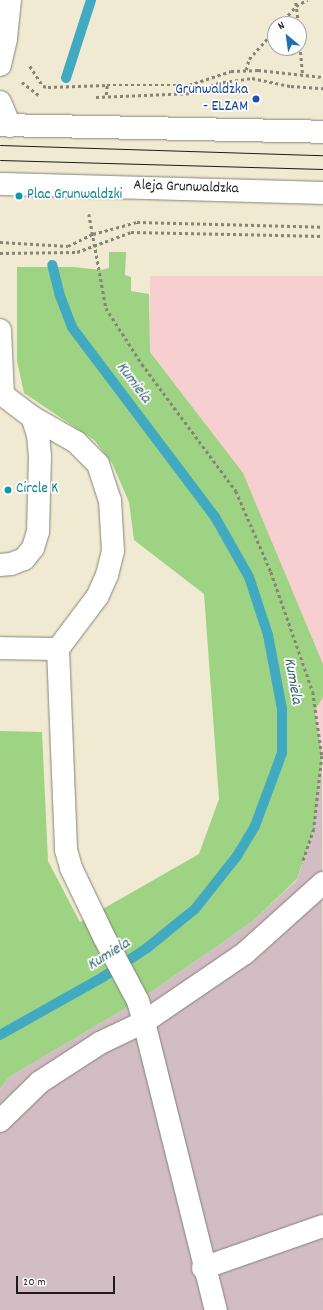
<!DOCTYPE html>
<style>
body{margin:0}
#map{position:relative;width:323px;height:1310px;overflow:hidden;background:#f0ead2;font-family:Dekko,sans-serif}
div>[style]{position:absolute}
.built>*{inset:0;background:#f7cfd0}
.industrial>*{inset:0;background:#d2bdc5}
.green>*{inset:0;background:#9ed384}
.stream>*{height:10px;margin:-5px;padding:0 5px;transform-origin:5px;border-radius:5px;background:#41aac0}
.path>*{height:2.5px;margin-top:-1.25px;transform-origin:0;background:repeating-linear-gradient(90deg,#868377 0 3px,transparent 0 6px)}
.roads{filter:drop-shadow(0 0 1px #868377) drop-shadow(0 0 1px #868377)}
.minor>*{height:22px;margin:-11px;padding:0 11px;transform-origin:11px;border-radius:11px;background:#fff}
.major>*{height:22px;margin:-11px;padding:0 11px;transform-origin:11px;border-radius:11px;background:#fff}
.tram>*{height:1px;margin:-0.5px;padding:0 0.5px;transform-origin:0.5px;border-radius:0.5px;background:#1c1c1c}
.dots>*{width:11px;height:11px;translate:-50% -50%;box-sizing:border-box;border:2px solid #fff;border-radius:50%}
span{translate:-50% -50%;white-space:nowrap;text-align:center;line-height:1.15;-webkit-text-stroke:3.5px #fff;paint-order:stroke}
.transit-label{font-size:15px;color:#164399}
.right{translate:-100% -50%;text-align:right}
.street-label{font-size:15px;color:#1c1c1c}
.culture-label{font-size:15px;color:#0d838f}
.left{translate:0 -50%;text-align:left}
.water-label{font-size:16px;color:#2e636e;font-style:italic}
.north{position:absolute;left:267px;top:16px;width:40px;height:40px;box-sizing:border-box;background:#fff;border:1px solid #a4a4a4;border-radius:50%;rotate:331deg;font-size:11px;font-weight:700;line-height:16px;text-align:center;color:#1c1c1c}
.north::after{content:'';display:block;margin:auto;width:14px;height:18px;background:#1f6fb2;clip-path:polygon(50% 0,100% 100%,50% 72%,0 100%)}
.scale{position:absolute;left:16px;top:1276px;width:99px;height:18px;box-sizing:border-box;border:2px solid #1c1c1c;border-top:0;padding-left:5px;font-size:12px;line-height:14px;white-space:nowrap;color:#1c1c1c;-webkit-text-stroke:3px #fff;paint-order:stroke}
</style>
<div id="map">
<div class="built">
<i style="clip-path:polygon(150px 276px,323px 276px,323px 664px,243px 474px,150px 352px)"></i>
<i style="clip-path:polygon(323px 697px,323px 756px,322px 756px,315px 711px)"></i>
</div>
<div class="industrial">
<i style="clip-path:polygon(322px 756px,323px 1310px,0 1310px,0 1089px,9px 1077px,138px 1001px,253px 921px,297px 880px,314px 829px)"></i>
</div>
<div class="green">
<i style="clip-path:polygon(109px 252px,126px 252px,125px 275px,131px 277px,131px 291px,149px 294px,150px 352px,243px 473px,323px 664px,323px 697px,315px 711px,322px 756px,314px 829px,297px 879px,253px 921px,138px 1001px,9px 1077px,0 1089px,0 731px,42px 732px,48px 861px,80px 922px,199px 854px,219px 799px,204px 594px,134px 540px,129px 502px,112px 463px,94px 440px,24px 393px,17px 361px,17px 267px,74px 267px,101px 270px,109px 268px)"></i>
</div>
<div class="stream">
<i style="left:66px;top:78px;width:82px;rotate:-72.2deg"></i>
<i style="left:0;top:1035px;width:118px;rotate:-29.4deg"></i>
<i style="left:103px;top:977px;width:53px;rotate:-33.4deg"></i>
<i style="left:147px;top:948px;width:62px;rotate:-39.1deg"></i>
<i style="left:195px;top:909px;width:68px;rotate:-51.6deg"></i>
<i style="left:237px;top:856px;width:35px;rotate:-59deg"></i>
<i style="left:255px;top:826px;width:78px;rotate:-69.7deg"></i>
<i style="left:282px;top:753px;width:44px;rotate:-90deg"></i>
<i style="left:282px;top:709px;width:75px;rotate:-100.7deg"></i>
<i style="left:268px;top:635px;width:61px;rotate:-108.1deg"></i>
<i style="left:249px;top:577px;width:69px;rotate:-119.5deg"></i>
<i style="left:215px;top:517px;width:238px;rotate:-127deg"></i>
<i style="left:72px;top:327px;width:33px;rotate:-111deg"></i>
<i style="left:60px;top:296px;width:32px;rotate:-104deg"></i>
</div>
<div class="path">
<i style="left:280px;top:24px;width:24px;rotate:-48deg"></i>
<i style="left:296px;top:6px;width:6px;rotate:-99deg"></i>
<i style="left:298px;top:24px;width:18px;rotate:-96deg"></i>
<i style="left:296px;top:6px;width:13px;rotate:-29deg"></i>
<i style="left:299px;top:34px;width:42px;rotate:84.6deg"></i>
<i style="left:30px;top:66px;width:24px;rotate:57deg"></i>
<i style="left:43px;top:86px;width:5px;rotate:11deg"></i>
<i style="left:48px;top:87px;width:59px;rotate:-1.9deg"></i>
<i style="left:246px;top:70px;width:11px;rotate:-75deg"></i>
<i style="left:249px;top:59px;width:39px;rotate:-48deg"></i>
<i style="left:22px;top:82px;width:23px;rotate:38deg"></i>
<i style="left:106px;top:95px;width:10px;rotate:-84deg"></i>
<i style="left:107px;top:85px;width:82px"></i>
<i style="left:189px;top:85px;width:44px;rotate:-18.4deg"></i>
<i style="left:231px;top:71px;width:27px;rotate:-2deg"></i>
<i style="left:258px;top:70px;width:65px;rotate:6.1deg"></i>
<i style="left:96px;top:97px;width:98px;rotate:-2.3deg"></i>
<i style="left:194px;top:93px;width:25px;rotate:-23deg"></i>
<i style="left:217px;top:83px;width:35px;rotate:-8deg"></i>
<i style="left:252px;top:78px;width:40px;rotate:12deg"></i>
<i style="left:291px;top:86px;width:32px;rotate:4deg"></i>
<i style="left:89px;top:214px;width:96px;rotate:79.7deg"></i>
<i style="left:106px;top:308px;width:67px;rotate:57.3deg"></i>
<i style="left:142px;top:364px;width:158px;rotate:53.5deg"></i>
<i style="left:236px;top:491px;width:88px;rotate:66.6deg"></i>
<i style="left:271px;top:572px;width:127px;rotate:70.7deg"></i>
<i style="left:313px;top:692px;width:65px;rotate:82deg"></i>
<i style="left:322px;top:756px;width:73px;rotate:96.3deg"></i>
<i style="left:314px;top:829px;width:36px;rotate:109deg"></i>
<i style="left:0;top:242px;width:68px;rotate:3.4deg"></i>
<i style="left:68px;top:246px;width:28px;rotate:-26deg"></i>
<i style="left:93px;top:234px;width:46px;rotate:-15.3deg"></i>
<i style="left:137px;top:222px;width:186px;rotate:1.5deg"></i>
<i style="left:0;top:253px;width:77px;rotate:-0.7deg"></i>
<i style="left:77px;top:252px;width:58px;rotate:-20.3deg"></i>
<i style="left:131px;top:232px;width:192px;rotate:1.2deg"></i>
</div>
<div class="roads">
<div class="minor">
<i style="left:0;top:65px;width:28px;rotate:-77deg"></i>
<i style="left:6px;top:38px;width:38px;rotate:-84deg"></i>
<i style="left:0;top:102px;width:26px;rotate:67deg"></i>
<i style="left:0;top:330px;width:65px;rotate:87.4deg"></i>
<i style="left:3px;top:395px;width:3px;rotate:180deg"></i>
<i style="left:32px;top:417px;width:51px;rotate:29.6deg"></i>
<i style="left:76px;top:442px;width:31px;rotate:45deg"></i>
<i style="left:98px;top:464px;width:38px;rotate:72deg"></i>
<i style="left:110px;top:500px;width:51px;rotate:86.6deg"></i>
<i style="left:113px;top:551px;width:25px;rotate:104deg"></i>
<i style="left:107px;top:575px;width:24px;rotate:114deg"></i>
<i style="left:97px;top:597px;width:65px;rotate:126.9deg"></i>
<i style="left:58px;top:649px;width:201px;rotate:87.7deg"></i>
<i style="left:66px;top:850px;width:19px;rotate:74deg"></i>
<i style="left:71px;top:868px;width:76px;rotate:64.4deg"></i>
<i style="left:104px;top:937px;width:72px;rotate:62deg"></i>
<i style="left:138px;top:1001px;width:22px;rotate:74deg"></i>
<i style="left:144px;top:1022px;width:122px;rotate:-34.3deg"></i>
<i style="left:245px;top:953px;width:105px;rotate:-41.9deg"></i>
<i style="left:0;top:565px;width:11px;rotate:-5deg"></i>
<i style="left:11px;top:564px;width:14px;rotate:-21deg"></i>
<i style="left:24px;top:559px;width:14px;rotate:-51deg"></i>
<i style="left:33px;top:548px;width:17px;rotate:-73deg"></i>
<i style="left:38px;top:532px;width:75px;rotate:-88.5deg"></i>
<i style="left:40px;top:457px;width:22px;rotate:-95deg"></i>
<i style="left:38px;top:435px;width:19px;rotate:-108deg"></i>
<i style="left:32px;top:417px;width:36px;rotate:-143deg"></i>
<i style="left:0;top:648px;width:58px;rotate:1deg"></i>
<i style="left:0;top:1121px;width:56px;rotate:-44.3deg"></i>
<i style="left:40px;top:1082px;width:72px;rotate:-33deg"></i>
<i style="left:100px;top:1043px;width:49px;rotate:-25.5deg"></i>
<i style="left:144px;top:1022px;width:297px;rotate:76deg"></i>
<i style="left:203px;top:1268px;width:127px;rotate:-19.3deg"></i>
</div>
<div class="major">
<i style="left:0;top:125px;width:323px;rotate:1.2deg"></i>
<i style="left:0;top:184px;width:323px;rotate:1.6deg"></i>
</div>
</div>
<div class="tram">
<i style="left:0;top:145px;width:323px;rotate:1.8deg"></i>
<i style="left:0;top:160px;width:323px;rotate:1.6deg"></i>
</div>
<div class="dots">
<i style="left:256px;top:99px;background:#1a4fb4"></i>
<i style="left:19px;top:196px;background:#0f9aa8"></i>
<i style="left:8px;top:490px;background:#0f9aa8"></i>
</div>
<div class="transit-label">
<span class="right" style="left:248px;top:99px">Grunwaldzka<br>- ELZAM</span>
</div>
<div class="street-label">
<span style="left:186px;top:188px;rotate:2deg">Aleja Grunwaldzka</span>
</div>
<div class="culture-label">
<span class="left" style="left:27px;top:196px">Plac Grunwaldzki</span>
<span class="left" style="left:16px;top:490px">Circle K</span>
</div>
<div class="water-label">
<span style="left:133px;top:383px;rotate:53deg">Kumiela</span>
<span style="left:292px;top:681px;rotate:80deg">Kumiela</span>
<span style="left:109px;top:955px;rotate:-32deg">Kumiela</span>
</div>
<div class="north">N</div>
<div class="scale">20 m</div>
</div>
